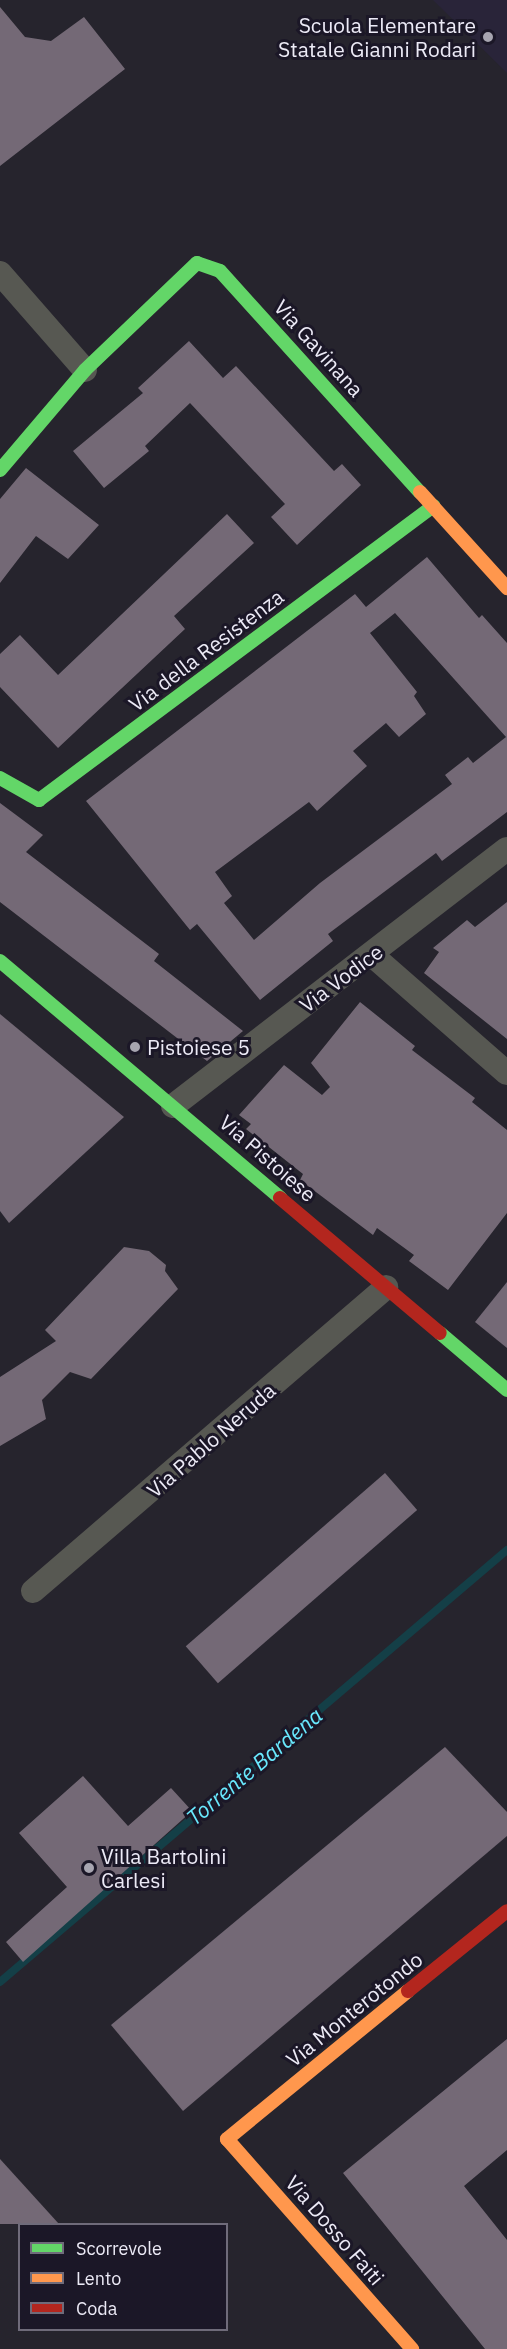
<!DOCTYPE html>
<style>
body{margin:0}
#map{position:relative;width:507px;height:2349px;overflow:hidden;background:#26242d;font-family:"IBM Plex Sans",sans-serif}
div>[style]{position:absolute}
.built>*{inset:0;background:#292439}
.stream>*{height:8px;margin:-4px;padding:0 4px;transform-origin:4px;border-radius:4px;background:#143f47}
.building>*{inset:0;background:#746976;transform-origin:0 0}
.street>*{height:24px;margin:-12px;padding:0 12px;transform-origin:12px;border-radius:12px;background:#575852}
.fast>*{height:14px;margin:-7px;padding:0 7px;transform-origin:7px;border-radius:7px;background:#63d668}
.slow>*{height:14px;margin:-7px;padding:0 7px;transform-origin:7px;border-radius:7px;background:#ff974d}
.jam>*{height:14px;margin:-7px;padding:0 7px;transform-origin:7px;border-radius:7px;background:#b3261e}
.dots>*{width:16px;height:16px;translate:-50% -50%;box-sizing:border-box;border:3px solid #1b1727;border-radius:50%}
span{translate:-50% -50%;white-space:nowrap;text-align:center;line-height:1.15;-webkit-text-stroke:6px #1b1727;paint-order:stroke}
.poi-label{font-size:21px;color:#eceaf6}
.right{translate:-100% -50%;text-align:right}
.left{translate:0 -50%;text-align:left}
.street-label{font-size:21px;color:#eceaf6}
.water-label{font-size:22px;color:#69e9fe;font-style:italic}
.legend{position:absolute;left:18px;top:2223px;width:210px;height:108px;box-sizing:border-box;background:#1b1727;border:2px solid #6f6b7a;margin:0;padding:8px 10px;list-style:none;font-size:18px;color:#eceaf6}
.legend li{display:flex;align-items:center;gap:12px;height:30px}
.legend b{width:30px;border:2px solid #6f6b7a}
</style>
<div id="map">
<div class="built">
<i style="clip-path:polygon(433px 0,507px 0,507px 73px)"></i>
</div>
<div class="stream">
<i style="left:0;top:1982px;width:666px;rotate:-40.43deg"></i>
</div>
<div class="building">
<i style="clip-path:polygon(0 7px,25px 37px,51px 41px,84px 17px,125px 69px,0 166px)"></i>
<i style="clip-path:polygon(189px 341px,223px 378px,236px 366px,334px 471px,342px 464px,361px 485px,297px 545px,271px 517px,285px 504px,190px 403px,145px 446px,149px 451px,104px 488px,73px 451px,143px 393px,138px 388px)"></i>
<i style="clip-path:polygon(26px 468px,99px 525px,68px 559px,36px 536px,0 583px,0 499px)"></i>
<i style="clip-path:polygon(227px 514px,254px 543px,174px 616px,185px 629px,58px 748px,0 687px,0 654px,20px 635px,58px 675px)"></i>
<i style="clip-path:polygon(evenodd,427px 557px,479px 618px,482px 615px,507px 643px,507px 812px,442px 861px,436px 853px,328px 934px,333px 941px,260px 1000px,197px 924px,190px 930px,86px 801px,355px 594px,366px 607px,427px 557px,395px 613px,506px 737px,473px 763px,468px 757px,445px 775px,452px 784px,320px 883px,254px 940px,224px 903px,232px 896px,215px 872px,309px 802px,317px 811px,367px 766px,353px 751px,386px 723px,399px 737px,426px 714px,414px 696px,417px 692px,370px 633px,395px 613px)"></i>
<i style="clip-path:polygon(0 803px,43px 835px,26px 852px,159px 954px,154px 961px,243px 1031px,207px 1061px,0 902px)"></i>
<i style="clip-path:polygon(507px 902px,507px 1039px,424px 973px,439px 952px,433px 948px,467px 920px,475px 927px)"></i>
<i style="clip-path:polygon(360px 1002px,415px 1046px,412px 1050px,475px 1098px,472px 1102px,507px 1130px,507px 1213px,448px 1290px,409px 1261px,414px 1255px,377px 1228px,373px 1235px,300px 1180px,303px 1174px,246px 1129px,251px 1124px,239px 1115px,284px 1065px,322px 1095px,330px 1087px,311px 1063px)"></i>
<i style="clip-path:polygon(0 1014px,124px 1117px,9px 1223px,0 1211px)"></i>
<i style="clip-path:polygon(124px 1247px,149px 1251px,166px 1265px,165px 1271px,178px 1289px,91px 1379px,70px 1372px,42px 1400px,46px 1419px,0 1446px,0 1377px,56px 1341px,45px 1330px)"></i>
<i style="clip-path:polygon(507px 1282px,507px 1348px,475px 1322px)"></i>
<i style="left:385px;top:1473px;width:49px;height:264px;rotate:49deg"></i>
<i style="clip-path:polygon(445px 1747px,507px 1812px,507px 1836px,183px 2111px,111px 2025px)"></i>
<i style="clip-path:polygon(83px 1776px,128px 1826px,171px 1788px,192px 1811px,23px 1962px,6px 1942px,67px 1887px,19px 1833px)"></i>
<i style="clip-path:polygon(507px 2039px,507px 2150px,464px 2186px,507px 2240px,507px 2349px,485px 2349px,343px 2173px)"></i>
<i style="clip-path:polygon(0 2159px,59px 2224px,0 2224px)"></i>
</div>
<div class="street">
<i style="left:0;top:273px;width:129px;rotate:48.8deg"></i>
<i style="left:372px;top:955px;width:179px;rotate:41.2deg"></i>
<i style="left:173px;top:1106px;width:421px;rotate:-37.6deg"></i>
<i style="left:33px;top:1591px;width:466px;rotate:-40.7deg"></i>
</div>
<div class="fast">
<i style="left:0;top:470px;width:131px;rotate:-49.6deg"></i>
<i style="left:85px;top:370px;width:155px;rotate:-43.7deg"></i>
<i style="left:197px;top:263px;width:24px;rotate:19deg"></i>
<i style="left:220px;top:271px;width:298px;rotate:47.9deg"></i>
<i style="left:0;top:778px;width:45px;rotate:29.4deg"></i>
<i style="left:39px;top:800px;width:492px;rotate:-36.7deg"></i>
<i style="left:0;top:961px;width:367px;rotate:40.2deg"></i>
<i style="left:440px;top:1333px;width:88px;rotate:40.4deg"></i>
</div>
<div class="slow">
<i style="left:420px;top:492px;width:130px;rotate:47.8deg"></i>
<i style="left:408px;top:1991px;width:234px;rotate:140.7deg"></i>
<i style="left:227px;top:2139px;width:280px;rotate:48.6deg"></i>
</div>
<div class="jam">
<i style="left:280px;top:1198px;width:209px;rotate:40.2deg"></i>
<i style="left:408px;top:1991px;width:127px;rotate:-38.9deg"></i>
</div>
<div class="dots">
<i style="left:488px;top:37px;background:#a7a5b0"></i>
<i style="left:135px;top:1047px;background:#a7a5b0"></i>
<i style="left:89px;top:1868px;background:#a7a5b0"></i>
</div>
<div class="poi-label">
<span class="right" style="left:476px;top:37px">Scuola Elementare<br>Statale Gianni Rodari</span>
<span class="left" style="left:147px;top:1047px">Pistoiese 5</span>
<span class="left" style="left:101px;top:1868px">Villa Bartolini<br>Carlesi</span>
</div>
<div class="street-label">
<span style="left:319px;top:348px;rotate:48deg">Via Gavinana</span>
<span style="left:206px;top:650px;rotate:-37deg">Via della Resistenza</span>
<span style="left:341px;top:978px;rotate:-37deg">Via Vodice</span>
<span style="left:268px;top:1158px;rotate:41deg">Via Pistoiese</span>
<span style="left:211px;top:1440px;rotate:-41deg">Via Pablo Neruda</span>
<span style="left:354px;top:2009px;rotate:-39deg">Via Monterotondo</span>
<span style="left:335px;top:2230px;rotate:49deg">Via Dosso Faiti</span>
</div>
<div class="water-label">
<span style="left:254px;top:1766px;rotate:-40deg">Torrente Bardena</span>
</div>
<ul class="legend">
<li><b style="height:8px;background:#63d668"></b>Scorrevole</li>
<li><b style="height:8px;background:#ff974d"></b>Lento</li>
<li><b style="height:8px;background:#b3261e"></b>Coda</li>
</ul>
</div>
